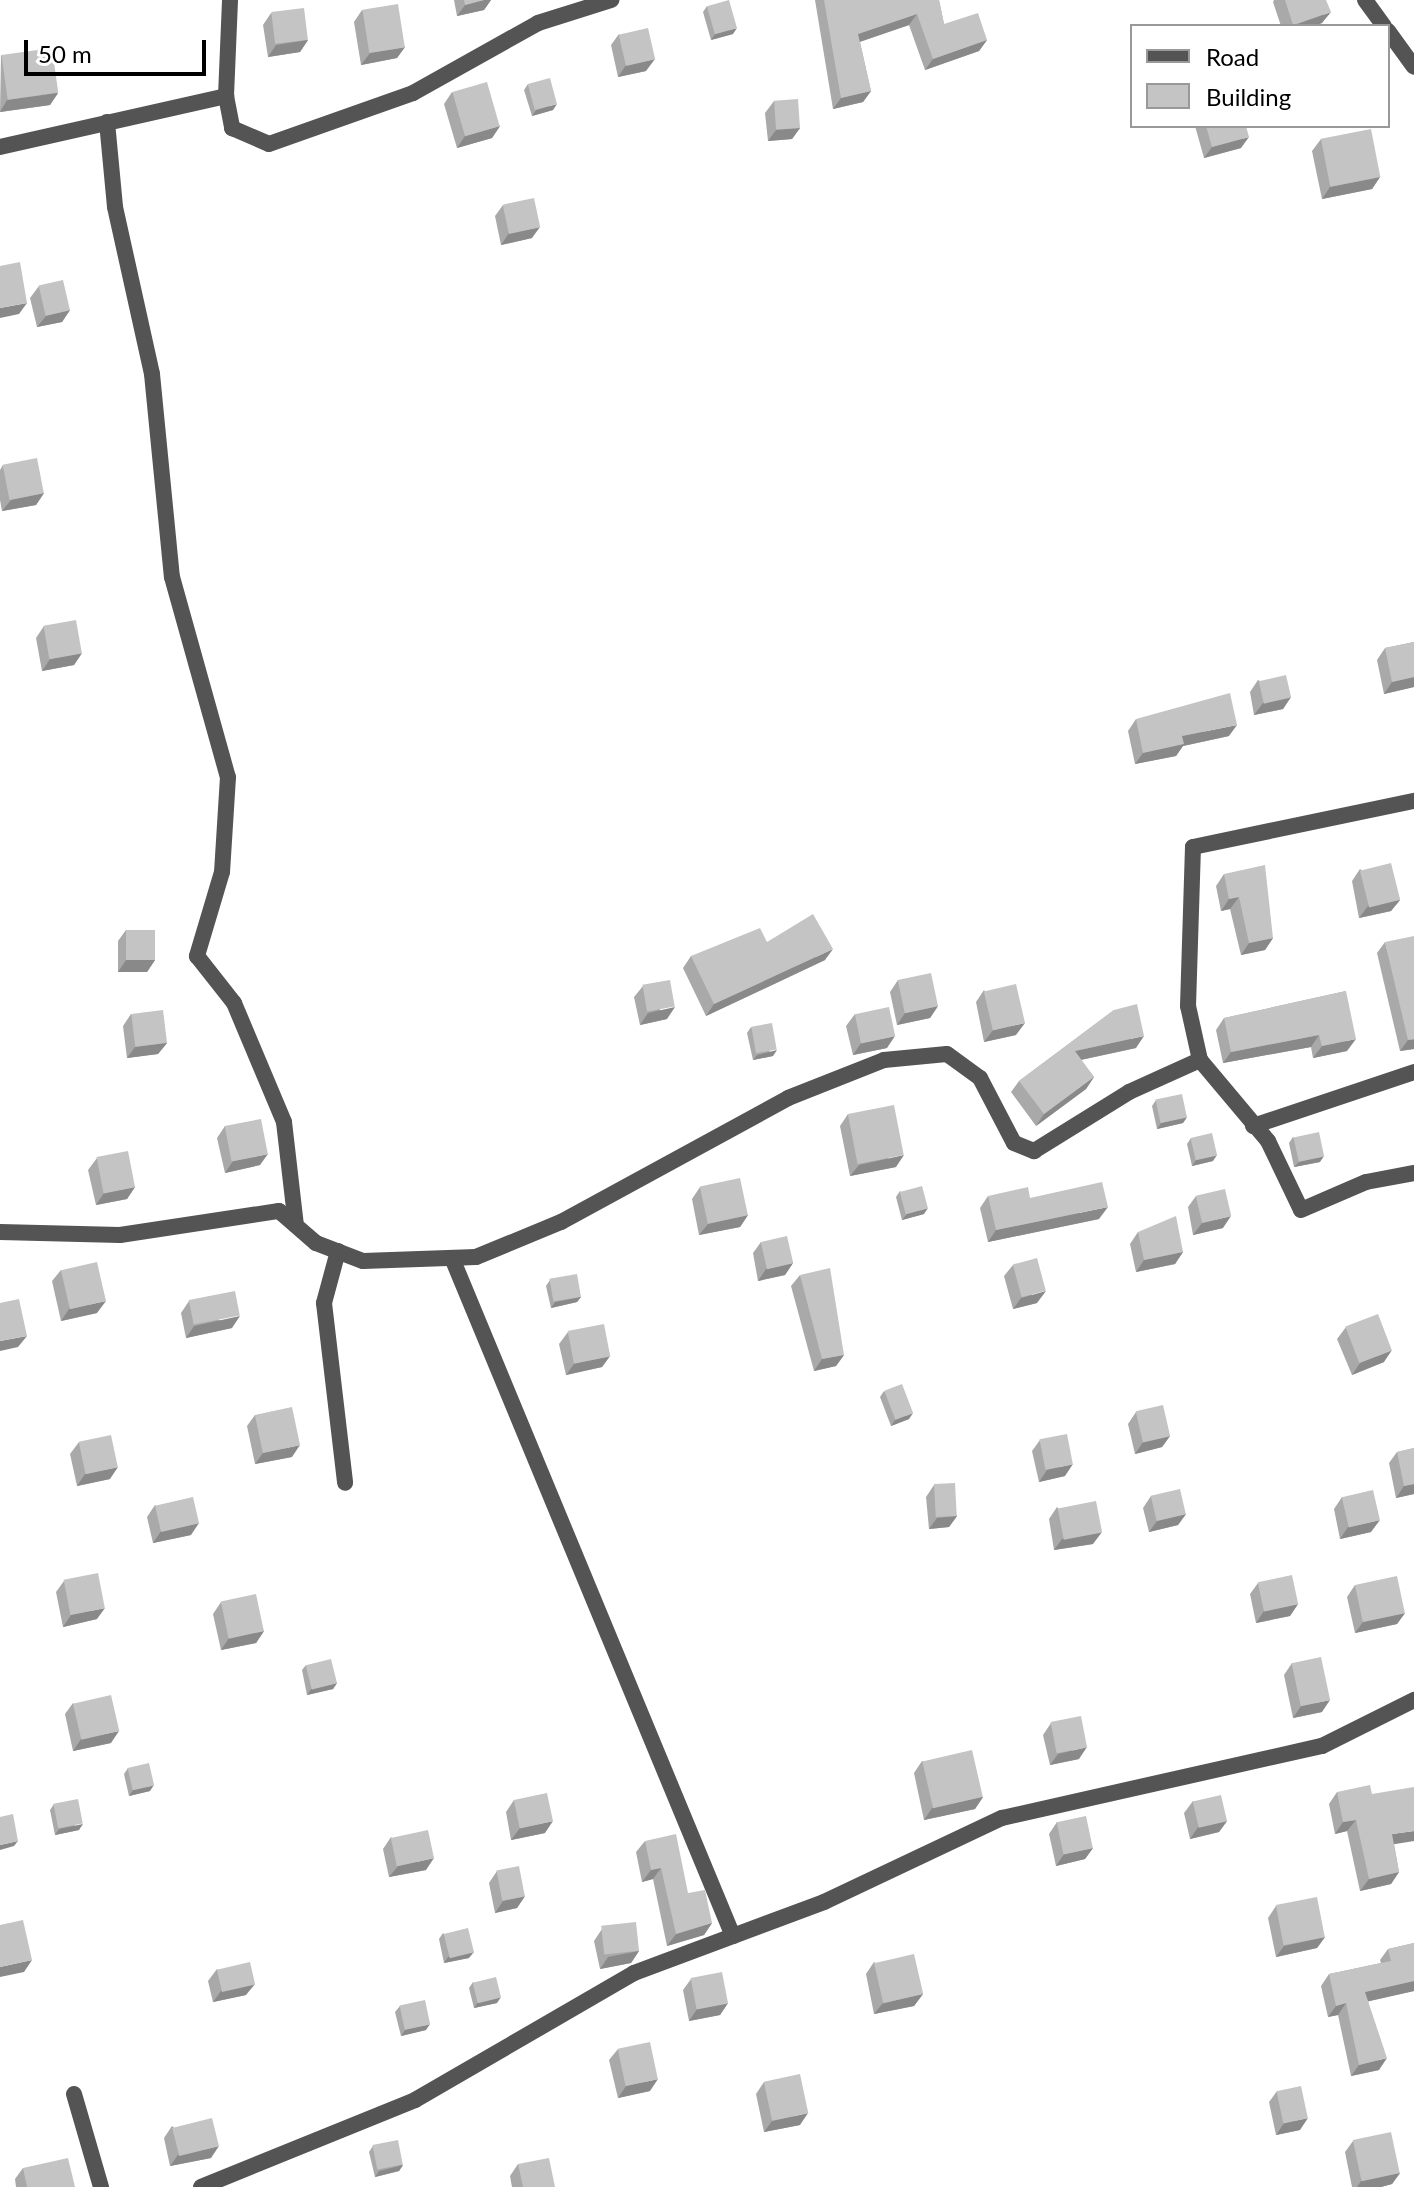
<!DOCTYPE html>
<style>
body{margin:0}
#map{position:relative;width:1414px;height:2187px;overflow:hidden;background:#fff;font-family:Lato,sans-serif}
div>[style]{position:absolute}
.minor>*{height:16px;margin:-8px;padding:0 8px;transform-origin:8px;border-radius:8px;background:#545454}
.wall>*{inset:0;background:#a9a9a9}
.shaded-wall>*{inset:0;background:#898989}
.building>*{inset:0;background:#c4c4c4;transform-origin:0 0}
span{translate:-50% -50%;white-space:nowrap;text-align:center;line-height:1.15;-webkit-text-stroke:6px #fff;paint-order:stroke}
.legend{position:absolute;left:1130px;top:24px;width:260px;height:104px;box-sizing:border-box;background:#fff;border:2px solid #999;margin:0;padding:10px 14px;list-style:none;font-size:24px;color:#000}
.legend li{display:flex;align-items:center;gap:16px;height:40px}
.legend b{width:40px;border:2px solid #999}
.scale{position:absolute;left:24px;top:40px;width:182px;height:36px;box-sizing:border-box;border:4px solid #000;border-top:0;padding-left:10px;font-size:24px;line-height:28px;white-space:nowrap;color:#000;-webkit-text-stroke:6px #fff;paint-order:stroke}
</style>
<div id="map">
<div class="minor">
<i style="left:1365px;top:0;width:32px;rotate:54deg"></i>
<i style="left:1388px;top:31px;width:44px;rotate:54.2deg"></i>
<i style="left:226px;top:96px;width:96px;rotate:-87.6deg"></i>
<i style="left:107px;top:122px;width:85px;rotate:84.6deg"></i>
<i style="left:115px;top:207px;width:171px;rotate:77.5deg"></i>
<i style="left:152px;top:374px;width:204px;rotate:84.4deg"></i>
<i style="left:172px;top:577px;width:208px;rotate:74.4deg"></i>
<i style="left:228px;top:777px;width:95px;rotate:93.6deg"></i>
<i style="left:222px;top:872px;width:88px;rotate:106.6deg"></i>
<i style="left:197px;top:956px;width:60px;rotate:51.8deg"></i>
<i style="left:234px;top:1003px;width:129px;rotate:67.2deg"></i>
<i style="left:284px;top:1122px;width:104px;rotate:83.4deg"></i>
<i style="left:0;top:147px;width:232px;rotate:-12.7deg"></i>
<i style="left:226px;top:96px;width:33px;rotate:79deg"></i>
<i style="left:232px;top:128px;width:40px;rotate:23.4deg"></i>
<i style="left:269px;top:144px;width:153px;rotate:-19.5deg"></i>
<i style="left:413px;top:93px;width:143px;rotate:-29.2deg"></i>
<i style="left:538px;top:23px;width:77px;rotate:-17.5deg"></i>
<i style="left:1200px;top:1060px;width:55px;rotate:-102.5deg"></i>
<i style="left:1188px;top:1006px;width:159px;rotate:-88.2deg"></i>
<i style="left:1193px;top:847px;width:226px;rotate:-11.8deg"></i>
<i style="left:1253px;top:1126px;width:170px;rotate:-18.5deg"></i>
<i style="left:0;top:1232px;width:120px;rotate:1.4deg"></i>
<i style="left:120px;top:1235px;width:161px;rotate:-8.6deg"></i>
<i style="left:279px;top:1211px;width:49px;rotate:40.9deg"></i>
<i style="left:316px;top:1243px;width:50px;rotate:21deg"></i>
<i style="left:363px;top:1261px;width:113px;rotate:-2deg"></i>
<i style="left:476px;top:1257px;width:92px;rotate:-22.4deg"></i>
<i style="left:561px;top:1222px;width:259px;rotate:-28.6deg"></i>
<i style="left:788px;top:1098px;width:103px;rotate:-21.6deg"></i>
<i style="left:884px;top:1060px;width:63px;rotate:-5.4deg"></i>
<i style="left:947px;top:1054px;width:41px;rotate:36deg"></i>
<i style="left:980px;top:1078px;width:73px;rotate:62.4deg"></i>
<i style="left:1014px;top:1143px;width:22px;rotate:22deg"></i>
<i style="left:1034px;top:1151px;width:112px;rotate:-31.8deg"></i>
<i style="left:1129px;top:1092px;width:78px;rotate:-24.3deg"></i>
<i style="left:1200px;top:1060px;width:106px;rotate:50deg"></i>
<i style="left:1268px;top:1141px;width:76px;rotate:64.4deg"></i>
<i style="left:1301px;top:1210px;width:71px;rotate:-23.3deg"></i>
<i style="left:1366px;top:1182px;width:49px;rotate:-10.6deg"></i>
<i style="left:338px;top:1251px;width:54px;rotate:105.1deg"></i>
<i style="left:324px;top:1303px;width:181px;rotate:83.3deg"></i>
<i style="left:452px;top:1258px;width:734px;rotate:67.49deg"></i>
<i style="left:74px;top:2094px;width:97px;rotate:73.8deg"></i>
<i style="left:201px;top:2187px;width:231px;rotate:-22.1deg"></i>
<i style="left:415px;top:2100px;width:253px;rotate:-30.1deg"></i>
<i style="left:634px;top:1973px;width:203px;rotate:-20.5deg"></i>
<i style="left:824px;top:1902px;width:197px;rotate:-25.3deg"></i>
<i style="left:1002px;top:1818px;width:328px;rotate:-12.7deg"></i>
<i style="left:1322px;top:1746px;width:103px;rotate:-26.6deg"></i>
</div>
<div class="wall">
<i style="clip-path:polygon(454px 0,491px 0,484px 10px,457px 16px)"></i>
<i style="clip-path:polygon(815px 0,939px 0,944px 24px,987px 40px,979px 51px,925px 70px,909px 25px,860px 42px,871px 91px,863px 102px,833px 109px)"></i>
<i style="clip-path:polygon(1274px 0,1326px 0,1322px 23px,1314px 26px,1281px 26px,1273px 2px)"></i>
<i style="clip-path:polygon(707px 6px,733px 34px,711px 40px,703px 12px)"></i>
<i style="clip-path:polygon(362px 10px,405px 47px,397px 58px,361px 65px,354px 22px)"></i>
<i style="clip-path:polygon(271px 13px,308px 40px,300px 52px,268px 57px,263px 25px)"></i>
<i style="clip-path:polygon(619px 34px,646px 71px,618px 77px,611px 45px)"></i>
<i style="clip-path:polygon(1px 55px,58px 93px,50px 105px,0 112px)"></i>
<i style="clip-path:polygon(528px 84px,553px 110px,532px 116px,524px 90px)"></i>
<i style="clip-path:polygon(452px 92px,500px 126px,492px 138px,457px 148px,444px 104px)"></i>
<i style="clip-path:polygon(774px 101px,800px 128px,792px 139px,768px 141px,765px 113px)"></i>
<i style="clip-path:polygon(1195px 126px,1246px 126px,1241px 148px,1204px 158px)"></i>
<i style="clip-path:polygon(1321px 139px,1380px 177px,1372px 189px,1322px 199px,1312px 151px)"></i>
<i style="clip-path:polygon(503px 205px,532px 238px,501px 245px,495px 216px)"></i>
<i style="clip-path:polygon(39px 286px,70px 310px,62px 322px,37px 327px,30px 298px)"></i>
<i style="clip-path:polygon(3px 465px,44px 493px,36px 505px,2px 511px,0 500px,0 470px)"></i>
<i style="clip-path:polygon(44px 626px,82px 653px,74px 665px,42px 671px,36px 638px)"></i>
<i style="clip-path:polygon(1414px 642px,1414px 687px,1384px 694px,1377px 660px,1385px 648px)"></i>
<i style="clip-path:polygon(1258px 680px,1291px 697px,1283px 709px,1254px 715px,1250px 692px)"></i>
<i style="clip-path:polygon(1136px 719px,1229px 736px,1183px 746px,1176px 756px,1135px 764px,1128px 731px)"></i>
<i style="clip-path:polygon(1360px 869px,1400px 900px,1391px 911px,1359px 918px,1352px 881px)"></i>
<i style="clip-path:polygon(1224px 874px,1273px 938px,1265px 950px,1241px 955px,1230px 909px,1221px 911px,1216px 886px)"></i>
<i style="clip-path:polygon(126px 930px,155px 960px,147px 972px,118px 972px,118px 941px)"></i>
<i style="clip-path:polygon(767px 942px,825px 960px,706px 1016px,683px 968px,691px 956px)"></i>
<i style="clip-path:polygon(1385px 942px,1414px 1049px,1400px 1051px,1377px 953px)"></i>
<i style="clip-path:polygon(898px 980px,938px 1006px,930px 1018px,897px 1025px,890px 992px)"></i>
<i style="clip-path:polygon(643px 986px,667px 1019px,640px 1025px,634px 997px)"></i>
<i style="clip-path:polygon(984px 990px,1016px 1035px,984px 1042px,976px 1002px)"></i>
<i style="clip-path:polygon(1346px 991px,1347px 1051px,1313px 1058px,1311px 1047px,1223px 1063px,1216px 1030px,1224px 1018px)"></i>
<i style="clip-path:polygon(1114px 1010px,1136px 1048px,1081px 1060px,1094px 1077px,1086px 1089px,1036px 1126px,1011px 1092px,1019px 1081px)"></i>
<i style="clip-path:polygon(131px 1014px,167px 1043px,158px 1054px,127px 1058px,123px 1026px)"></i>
<i style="clip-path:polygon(855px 1014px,887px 1048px,853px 1055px,846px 1026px)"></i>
<i style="clip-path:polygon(751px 1027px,773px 1056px,753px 1060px,747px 1033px)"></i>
<i style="clip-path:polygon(1156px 1100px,1187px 1117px,1183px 1123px,1157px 1129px,1152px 1106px)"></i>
<i style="clip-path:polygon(848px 1114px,896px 1167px,850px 1176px,840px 1126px)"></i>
<i style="clip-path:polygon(225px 1126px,260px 1165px,225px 1173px,217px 1138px)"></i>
<i style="clip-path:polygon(1293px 1137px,1320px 1162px,1294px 1167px,1289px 1143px)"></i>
<i style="clip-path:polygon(1191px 1138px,1213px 1161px,1192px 1166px,1187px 1144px)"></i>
<i style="clip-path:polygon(97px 1158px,135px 1187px,127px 1199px,96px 1205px,88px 1170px)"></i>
<i style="clip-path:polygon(700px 1187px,748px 1215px,740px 1227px,699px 1235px,692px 1199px)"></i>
<i style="clip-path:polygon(900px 1191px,924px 1214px,902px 1220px,896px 1197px)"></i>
<i style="clip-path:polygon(988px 1196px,1030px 1198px,1099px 1219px,988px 1242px,980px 1208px)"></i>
<i style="clip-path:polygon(1196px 1196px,1223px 1228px,1193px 1235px,1188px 1207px)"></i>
<i style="clip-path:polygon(1138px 1232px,1183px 1252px,1175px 1264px,1136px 1272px,1130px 1244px)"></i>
<i style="clip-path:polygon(761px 1242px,793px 1263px,785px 1275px,758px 1281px,753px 1253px)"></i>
<i style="clip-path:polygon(1013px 1265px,1037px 1303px,1013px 1309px,1004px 1276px)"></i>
<i style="clip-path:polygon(61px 1270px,97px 1313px,61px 1321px,52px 1281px)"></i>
<i style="clip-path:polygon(800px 1275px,844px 1355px,836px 1366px,814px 1371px,791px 1286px)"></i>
<i style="clip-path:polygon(550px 1280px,581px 1297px,577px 1302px,551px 1308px,546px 1286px)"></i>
<i style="clip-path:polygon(189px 1301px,232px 1328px,186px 1338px,181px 1313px)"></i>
<i style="clip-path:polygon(1346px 1327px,1384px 1362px,1352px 1375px,1337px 1339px)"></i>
<i style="clip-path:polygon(568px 1332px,610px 1356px,602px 1367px,566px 1375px,559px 1344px)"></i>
<i style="clip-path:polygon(884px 1391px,909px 1419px,891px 1426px,880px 1397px)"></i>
<i style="clip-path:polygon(1136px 1412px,1170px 1436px,1162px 1447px,1135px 1454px,1128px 1424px)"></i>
<i style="clip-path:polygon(255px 1415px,292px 1457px,255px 1464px,247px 1426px)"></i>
<i style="clip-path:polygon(1040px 1440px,1065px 1476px,1039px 1482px,1032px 1451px)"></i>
<i style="clip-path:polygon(79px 1442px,110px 1479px,77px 1486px,70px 1454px)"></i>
<i style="clip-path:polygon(1414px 1448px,1414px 1494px,1396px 1498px,1389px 1463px,1397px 1452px)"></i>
<i style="clip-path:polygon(934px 1485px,957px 1516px,949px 1527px,929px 1529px,926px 1497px)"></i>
<i style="clip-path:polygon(1151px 1496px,1186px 1514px,1178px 1525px,1149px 1532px,1143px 1508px)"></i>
<i style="clip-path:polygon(1342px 1497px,1371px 1532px,1340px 1539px,1334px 1509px)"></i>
<i style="clip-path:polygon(155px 1505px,191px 1535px,153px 1543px,147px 1517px)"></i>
<i style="clip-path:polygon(1057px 1507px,1093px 1544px,1054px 1550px,1049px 1519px)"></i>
<i style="clip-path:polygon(64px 1581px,97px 1619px,63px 1627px,56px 1592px)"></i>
<i style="clip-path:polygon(1258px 1583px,1298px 1604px,1290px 1616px,1256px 1623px,1250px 1594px)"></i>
<i style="clip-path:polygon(1355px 1585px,1405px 1613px,1397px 1624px,1355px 1633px,1347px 1597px)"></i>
<i style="clip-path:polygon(221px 1602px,264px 1631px,256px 1643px,221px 1650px,213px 1614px)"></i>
<i style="clip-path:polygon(1292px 1663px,1322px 1712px,1293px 1718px,1284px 1675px)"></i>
<i style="clip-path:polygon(306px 1665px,337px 1683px,333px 1689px,307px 1695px,302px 1670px)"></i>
<i style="clip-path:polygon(73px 1703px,111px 1743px,73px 1751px,65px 1714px)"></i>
<i style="clip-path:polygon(1051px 1723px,1079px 1759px,1050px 1765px,1043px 1735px)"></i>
<i style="clip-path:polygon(922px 1761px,983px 1797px,975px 1809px,924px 1820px,914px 1773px)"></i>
<i style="clip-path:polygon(128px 1768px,150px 1791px,129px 1796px,124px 1774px)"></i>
<i style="clip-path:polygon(1337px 1792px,1372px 1794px,1394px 1844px,1399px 1872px,1391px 1884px,1360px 1891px,1347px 1831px,1335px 1834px,1329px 1804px)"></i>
<i style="clip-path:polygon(514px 1800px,545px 1833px,511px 1840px,506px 1812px)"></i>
<i style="clip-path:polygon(1193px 1801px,1227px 1821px,1219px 1832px,1190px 1839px,1184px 1813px)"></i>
<i style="clip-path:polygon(54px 1804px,79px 1830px,55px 1835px,50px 1810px)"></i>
<i style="clip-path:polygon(1057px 1822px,1093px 1848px,1085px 1859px,1056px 1866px,1049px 1834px)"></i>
<i style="clip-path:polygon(391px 1837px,426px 1870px,389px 1877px,383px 1849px)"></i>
<i style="clip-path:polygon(645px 1841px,712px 1923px,704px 1935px,667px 1946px,653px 1879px,642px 1882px,636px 1852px)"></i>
<i style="clip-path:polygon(497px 1871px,525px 1896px,517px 1908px,495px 1913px,489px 1883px)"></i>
<i style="clip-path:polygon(1276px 1906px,1325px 1937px,1317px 1948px,1276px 1957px,1268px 1918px)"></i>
<i style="clip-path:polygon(602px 1929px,639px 1951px,631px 1963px,600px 1969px,594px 1941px)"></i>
<i style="clip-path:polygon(443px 1933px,469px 1958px,444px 1963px,439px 1939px)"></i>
<i style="clip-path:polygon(1414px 1943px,1414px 1991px,1368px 2001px,1379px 2070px,1351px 2076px,1338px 2015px,1328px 2017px,1321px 1986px,1329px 1974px,1381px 1963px,1380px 1960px,1388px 1949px)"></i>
<i style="clip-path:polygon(874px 1962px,923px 1994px,914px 2006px,874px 2014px,866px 1974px)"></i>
<i style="clip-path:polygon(217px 1969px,246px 1995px,213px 2002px,208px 1981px)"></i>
<i style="clip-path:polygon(691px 1979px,728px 2003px,720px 2015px,689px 2021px,683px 1990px)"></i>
<i style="clip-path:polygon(473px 1982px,497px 2003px,474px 2008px,469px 1988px)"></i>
<i style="clip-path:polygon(400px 2006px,426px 2030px,401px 2036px,395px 2012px)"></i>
<i style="clip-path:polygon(618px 2049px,650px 2091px,618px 2098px,609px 2060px)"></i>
<i style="clip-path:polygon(764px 2082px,800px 2125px,764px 2132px,756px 2094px)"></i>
<i style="clip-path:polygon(1277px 2091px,1300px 2130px,1276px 2135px,1269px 2102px)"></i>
<i style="clip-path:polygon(172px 2126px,211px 2158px,170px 2166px,164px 2138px)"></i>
<i style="clip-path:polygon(1353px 2141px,1400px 2173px,1392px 2184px,1381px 2187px,1352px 2187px,1345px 2152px)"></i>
<i style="clip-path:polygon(373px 2146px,403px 2165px,399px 2171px,375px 2177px,369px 2152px)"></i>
<i style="clip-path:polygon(518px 2164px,555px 2187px,512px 2187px,510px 2176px)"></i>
<i style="clip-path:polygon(23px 2168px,75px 2187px,16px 2187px,15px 2179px)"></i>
</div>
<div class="shaded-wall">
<i style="clip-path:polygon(484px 0,491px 0,484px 10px,457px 16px,465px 5px)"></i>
<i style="clip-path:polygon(1331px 12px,1322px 23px,1314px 26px,1292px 26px)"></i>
<i style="clip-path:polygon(917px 14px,909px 25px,850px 45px,858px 34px)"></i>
<i style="clip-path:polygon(737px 28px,733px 34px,711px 40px,715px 34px)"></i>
<i style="clip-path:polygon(308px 40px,300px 52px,268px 57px,276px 45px)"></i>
<i style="clip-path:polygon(987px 40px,979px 51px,925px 70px,933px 59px)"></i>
<i style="clip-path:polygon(405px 47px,397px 58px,361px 65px,370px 53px)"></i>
<i style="clip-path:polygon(655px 59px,646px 71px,618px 77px,626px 65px)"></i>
<i style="clip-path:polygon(871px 91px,863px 102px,833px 109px,841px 98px)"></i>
<i style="clip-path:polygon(58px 93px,50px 105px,0 112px,7px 100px)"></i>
<i style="clip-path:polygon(557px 104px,553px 110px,532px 116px,536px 110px)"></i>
<i style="clip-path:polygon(500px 126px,492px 138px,457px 148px,465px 136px)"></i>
<i style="clip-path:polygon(800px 128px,792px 139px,768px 141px,776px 130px)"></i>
<i style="clip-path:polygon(1249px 137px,1241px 148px,1204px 158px,1212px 147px)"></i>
<i style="clip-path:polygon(1380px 177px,1372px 189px,1322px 199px,1330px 187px)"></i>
<i style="clip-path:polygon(540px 227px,532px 238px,501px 245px,509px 233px)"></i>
<i style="clip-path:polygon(27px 303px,19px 314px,0 318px,0 308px)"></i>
<i style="clip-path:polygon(70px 310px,62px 322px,37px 327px,46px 316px)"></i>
<i style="clip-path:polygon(44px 493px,36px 505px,2px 511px,11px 500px)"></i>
<i style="clip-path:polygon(82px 653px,74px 665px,42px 671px,50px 659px)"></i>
<i style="clip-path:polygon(1414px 677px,1414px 687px,1384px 694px,1392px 682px)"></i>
<i style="clip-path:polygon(1291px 697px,1283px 709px,1254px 715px,1263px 703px)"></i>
<i style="clip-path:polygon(1237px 725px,1229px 736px,1183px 746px,1176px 756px,1135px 764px,1143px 753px,1182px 736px)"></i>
<i style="clip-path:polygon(1239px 897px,1230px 909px,1221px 911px,1229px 899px)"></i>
<i style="clip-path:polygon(1400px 900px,1391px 911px,1359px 918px,1368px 906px)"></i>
<i style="clip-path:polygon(1273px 938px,1265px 950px,1241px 955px,1249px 943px)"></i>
<i style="clip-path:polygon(833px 949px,825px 960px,706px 1016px,714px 1004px)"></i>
<i style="clip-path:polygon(126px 960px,155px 960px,147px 972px,118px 972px)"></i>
<i style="clip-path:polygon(938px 1006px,930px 1018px,897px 1025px,905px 1013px)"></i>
<i style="clip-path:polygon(675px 1007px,667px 1019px,640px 1025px,648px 1013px)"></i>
<i style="clip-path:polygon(1025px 1023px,1016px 1035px,984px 1042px,993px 1030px)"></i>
<i style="clip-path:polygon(1319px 1035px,1311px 1047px,1223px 1063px,1231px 1052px)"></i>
<i style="clip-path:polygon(895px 1036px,887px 1048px,853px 1055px,861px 1043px)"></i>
<i style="clip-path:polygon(1144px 1036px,1136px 1048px,1066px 1063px,1075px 1051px)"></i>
<i style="clip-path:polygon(1356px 1039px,1347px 1051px,1313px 1058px,1322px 1046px)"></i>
<i style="clip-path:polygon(1414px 1039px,1414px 1049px,1400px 1051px,1408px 1040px)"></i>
<i style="clip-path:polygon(167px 1043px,158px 1054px,127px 1058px,135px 1047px)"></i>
<i style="clip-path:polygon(777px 1050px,773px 1056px,753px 1060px,757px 1055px)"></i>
<i style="clip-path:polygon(1094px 1077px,1086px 1089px,1036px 1126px,1044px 1114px)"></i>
<i style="clip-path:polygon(1187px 1117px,1183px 1123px,1157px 1129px,1161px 1123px)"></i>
<i style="clip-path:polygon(268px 1154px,260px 1165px,225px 1173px,233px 1161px)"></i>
<i style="clip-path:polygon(904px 1155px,896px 1167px,850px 1176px,859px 1165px)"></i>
<i style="clip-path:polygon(1217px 1155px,1213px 1161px,1192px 1166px,1196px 1160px)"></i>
<i style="clip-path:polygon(1324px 1156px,1320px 1162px,1294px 1167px,1299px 1162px)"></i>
<i style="clip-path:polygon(135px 1187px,127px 1199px,96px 1205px,104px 1193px)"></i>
<i style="clip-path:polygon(1108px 1207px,1099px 1219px,988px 1242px,996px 1230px)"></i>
<i style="clip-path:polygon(928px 1208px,924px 1214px,902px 1220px,907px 1214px)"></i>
<i style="clip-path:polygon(748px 1215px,740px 1227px,699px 1235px,708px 1224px)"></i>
<i style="clip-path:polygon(1231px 1216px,1223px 1228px,1193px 1235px,1202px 1223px)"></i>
<i style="clip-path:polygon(1183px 1252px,1175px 1264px,1136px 1272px,1144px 1260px)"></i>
<i style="clip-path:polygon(793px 1263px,785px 1275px,758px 1281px,766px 1269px)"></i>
<i style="clip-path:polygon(1046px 1291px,1037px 1303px,1013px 1309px,1021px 1298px)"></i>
<i style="clip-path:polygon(581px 1297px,577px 1302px,551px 1308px,555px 1302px)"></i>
<i style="clip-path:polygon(106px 1301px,97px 1313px,61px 1321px,69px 1309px)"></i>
<i style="clip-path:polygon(240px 1316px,232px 1328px,186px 1338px,194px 1326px)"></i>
<i style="clip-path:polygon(27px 1336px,18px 1347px,0 1351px,0 1341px)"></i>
<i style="clip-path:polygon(1392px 1350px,1384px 1362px,1352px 1375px,1360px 1363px)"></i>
<i style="clip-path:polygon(844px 1355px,836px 1366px,814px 1371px,822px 1359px)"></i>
<i style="clip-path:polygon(610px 1356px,602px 1367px,566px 1375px,574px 1364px)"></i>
<i style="clip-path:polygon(913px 1413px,909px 1419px,891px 1426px,895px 1420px)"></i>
<i style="clip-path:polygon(1170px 1436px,1162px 1447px,1135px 1454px,1143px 1442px)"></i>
<i style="clip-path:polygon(300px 1445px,292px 1457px,255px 1464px,263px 1453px)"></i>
<i style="clip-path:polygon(1073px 1464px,1065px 1476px,1039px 1482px,1047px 1470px)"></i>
<i style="clip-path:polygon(118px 1467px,110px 1479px,77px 1486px,85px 1474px)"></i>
<i style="clip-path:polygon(1414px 1484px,1414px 1494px,1396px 1498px,1404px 1486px)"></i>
<i style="clip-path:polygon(1186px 1514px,1178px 1525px,1149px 1532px,1157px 1521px)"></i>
<i style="clip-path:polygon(957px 1516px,949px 1527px,929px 1529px,937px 1518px)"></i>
<i style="clip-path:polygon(1380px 1520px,1371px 1532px,1340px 1539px,1348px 1527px)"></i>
<i style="clip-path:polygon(199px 1523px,191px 1535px,153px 1543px,161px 1531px)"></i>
<i style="clip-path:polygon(1102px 1532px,1093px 1544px,1054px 1550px,1062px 1539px)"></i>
<i style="clip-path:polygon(1298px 1604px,1290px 1616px,1256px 1623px,1264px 1611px)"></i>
<i style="clip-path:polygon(105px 1608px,97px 1619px,63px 1627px,71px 1615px)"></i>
<i style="clip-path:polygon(1405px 1613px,1397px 1624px,1355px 1633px,1363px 1622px)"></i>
<i style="clip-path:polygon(264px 1631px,256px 1643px,221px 1650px,229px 1638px)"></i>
<i style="clip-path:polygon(337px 1683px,333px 1689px,307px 1695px,311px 1689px)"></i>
<i style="clip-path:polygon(1330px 1700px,1322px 1712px,1293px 1718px,1301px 1706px)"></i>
<i style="clip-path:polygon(119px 1731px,111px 1743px,73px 1751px,81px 1739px)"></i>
<i style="clip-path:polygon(1087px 1747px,1079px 1759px,1050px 1765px,1058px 1754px)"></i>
<i style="clip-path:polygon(154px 1785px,150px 1791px,129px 1796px,133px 1790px)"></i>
<i style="clip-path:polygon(983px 1797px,975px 1809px,924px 1820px,932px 1808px)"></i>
<i style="clip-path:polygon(1356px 1820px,1347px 1831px,1335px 1834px,1343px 1822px)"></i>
<i style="clip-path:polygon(553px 1821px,545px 1833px,511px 1840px,520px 1828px)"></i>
<i style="clip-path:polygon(1227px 1821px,1219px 1832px,1190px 1839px,1198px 1827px)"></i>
<i style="clip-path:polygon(83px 1824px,79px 1830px,55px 1835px,59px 1829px)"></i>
<i style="clip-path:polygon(1414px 1831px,1414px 1841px,1383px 1846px,1392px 1834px)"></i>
<i style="clip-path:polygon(18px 1841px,14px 1846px,0 1850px,0 1845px)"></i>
<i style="clip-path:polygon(1093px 1848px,1085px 1859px,1056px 1866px,1064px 1854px)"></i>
<i style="clip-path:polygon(434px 1858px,426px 1870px,389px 1877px,398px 1866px)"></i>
<i style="clip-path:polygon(661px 1868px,653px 1879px,642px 1882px,651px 1870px)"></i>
<i style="clip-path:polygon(1399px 1872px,1391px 1884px,1360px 1891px,1369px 1879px)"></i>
<i style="clip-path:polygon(525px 1896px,517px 1908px,495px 1913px,503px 1901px)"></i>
<i style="clip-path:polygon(712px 1923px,704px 1935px,667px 1946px,676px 1934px)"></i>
<i style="clip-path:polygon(1325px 1937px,1317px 1948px,1276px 1957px,1284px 1946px)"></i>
<i style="clip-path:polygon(639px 1951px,631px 1963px,600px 1969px,608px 1957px)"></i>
<i style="clip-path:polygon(474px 1952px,469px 1958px,444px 1963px,448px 1957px)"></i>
<i style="clip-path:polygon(32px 1960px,24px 1972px,0 1977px,0 1967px)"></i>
<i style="clip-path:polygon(1414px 1981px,1414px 1991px,1357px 2004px,1365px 1992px)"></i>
<i style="clip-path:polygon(255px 1984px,246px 1995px,213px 2002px,221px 1991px)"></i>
<i style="clip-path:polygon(923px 1994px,914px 2006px,874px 2014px,883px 2003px)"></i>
<i style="clip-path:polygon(501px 1997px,497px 2003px,474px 2008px,478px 2002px)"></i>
<i style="clip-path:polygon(728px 2003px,720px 2015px,689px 2021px,697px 2009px)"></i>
<i style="clip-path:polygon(1346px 2003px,1338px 2015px,1328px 2017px,1336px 2006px)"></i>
<i style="clip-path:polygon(430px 2024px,426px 2030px,401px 2036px,405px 2030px)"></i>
<i style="clip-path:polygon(1387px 2058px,1379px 2070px,1351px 2076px,1359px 2065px)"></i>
<i style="clip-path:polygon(658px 2079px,650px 2091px,618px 2098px,626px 2086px)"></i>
<i style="clip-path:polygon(808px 2113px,800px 2125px,764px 2132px,772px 2121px)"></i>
<i style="clip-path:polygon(1308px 2118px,1300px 2130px,1276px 2135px,1284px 2123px)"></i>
<i style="clip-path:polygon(219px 2146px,211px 2158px,170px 2166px,178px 2155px)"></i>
<i style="clip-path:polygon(403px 2165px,399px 2171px,375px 2177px,379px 2171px)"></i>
<i style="clip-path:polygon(1400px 2173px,1392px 2184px,1381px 2187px,1357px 2187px,1361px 2181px)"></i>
</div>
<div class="building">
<i style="clip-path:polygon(464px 0,484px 0,465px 5px)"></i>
<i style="left:729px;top:0;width:29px;height:23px;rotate:74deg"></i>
<i style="clip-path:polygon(824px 0,939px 0,944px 24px,978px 13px,987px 40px,933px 59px,917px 14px,858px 34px,871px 91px,841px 98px)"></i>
<i style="clip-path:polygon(1285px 0,1326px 0,1331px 12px,1293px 25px)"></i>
<i style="left:398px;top:4px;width:44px;height:36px;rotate:81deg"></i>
<i style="left:304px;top:8px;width:32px;height:33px;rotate:83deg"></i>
<i style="left:648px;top:28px;width:32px;height:30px;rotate:77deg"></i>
<i style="left:52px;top:48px;width:45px;height:51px;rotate:82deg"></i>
<i style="left:550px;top:78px;width:27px;height:23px;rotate:75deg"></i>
<i style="left:487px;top:82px;width:46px;height:36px;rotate:74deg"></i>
<i style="left:798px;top:99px;width:29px;height:24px;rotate:86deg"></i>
<i style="clip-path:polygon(1206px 126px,1246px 126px,1249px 137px,1212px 147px)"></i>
<i style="left:1371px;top:129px;width:49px;height:51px;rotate:79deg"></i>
<i style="left:534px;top:198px;width:30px;height:32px;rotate:78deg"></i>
<i style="clip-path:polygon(20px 262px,27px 303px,0 308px,0 266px)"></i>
<i style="left:63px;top:280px;width:31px;height:25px;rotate:77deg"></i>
<i style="left:37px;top:458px;width:36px;height:35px;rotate:79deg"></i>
<i style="left:76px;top:620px;width:34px;height:33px;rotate:80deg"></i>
<i style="clip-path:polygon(1414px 642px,1414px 677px,1392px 682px,1385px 648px)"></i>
<i style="left:1286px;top:675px;width:23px;height:28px;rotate:77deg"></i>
<i style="clip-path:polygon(1230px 693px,1237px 725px,1182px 736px,1184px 744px,1143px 753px,1136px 719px)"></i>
<i style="left:1391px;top:863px;width:38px;height:32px;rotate:76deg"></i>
<i style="clip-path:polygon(1265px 865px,1273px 938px,1249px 943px,1239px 897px,1229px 899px,1224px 874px)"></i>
<i style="clip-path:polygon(813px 914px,833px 949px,714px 1004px,691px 956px,760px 928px,767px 942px)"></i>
<i style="left:126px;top:930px;width:29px;height:30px"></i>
<i style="clip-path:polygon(1414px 936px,1414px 1039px,1408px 1040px,1385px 942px)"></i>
<i style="left:931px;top:973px;width:34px;height:34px;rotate:78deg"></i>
<i style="left:670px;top:980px;width:27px;height:28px;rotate:80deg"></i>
<i style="left:1016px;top:984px;width:40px;height:33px;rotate:77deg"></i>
<i style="clip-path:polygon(1346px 991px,1356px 1039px,1322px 1046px,1319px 1035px,1231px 1052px,1224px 1018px)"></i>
<i style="clip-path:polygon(1137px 1004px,1144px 1036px,1075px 1051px,1094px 1077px,1044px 1114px,1019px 1081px,1114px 1010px)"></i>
<i style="left:889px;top:1007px;width:30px;height:35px;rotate:78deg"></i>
<i style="left:163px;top:1010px;width:33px;height:32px;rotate:83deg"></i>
<i style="left:772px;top:1023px;width:27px;height:21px;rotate:80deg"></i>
<i style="left:1182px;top:1094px;width:24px;height:27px;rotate:78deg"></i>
<i style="left:894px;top:1105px;width:51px;height:47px;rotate:79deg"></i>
<i style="left:261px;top:1119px;width:36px;height:37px;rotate:79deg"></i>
<i style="left:1319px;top:1132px;width:25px;height:26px;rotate:78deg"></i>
<i style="left:1212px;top:1133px;width:23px;height:22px;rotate:77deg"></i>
<i style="left:128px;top:1151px;width:37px;height:32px;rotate:79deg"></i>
<i style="left:740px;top:1178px;width:38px;height:41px;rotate:78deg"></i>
<i style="clip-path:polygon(1102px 1182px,1108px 1207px,996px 1230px,988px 1196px,1028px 1187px,1030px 1198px)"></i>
<i style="left:922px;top:1186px;width:23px;height:23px;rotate:75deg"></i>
<i style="left:1225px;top:1189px;width:28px;height:30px;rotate:77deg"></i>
<i style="clip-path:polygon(1176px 1216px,1183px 1252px,1144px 1260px,1138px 1232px)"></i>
<i style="left:787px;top:1236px;width:28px;height:27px;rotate:77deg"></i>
<i style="left:1037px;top:1258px;width:34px;height:25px;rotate:75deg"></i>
<i style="left:97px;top:1262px;width:40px;height:37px;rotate:77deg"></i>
<i style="clip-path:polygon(830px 1268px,844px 1355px,822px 1359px,800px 1275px)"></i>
<i style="left:577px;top:1274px;width:23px;height:28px;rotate:80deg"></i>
<i style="left:235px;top:1291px;width:25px;height:47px;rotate:79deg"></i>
<i style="clip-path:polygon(19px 1299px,27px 1336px,0 1341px,0 1303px)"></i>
<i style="left:1378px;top:1314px;width:39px;height:35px;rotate:69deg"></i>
<i style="left:604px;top:1324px;width:33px;height:37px;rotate:79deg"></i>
<i style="left:902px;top:1384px;width:31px;height:19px;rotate:69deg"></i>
<i style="left:1163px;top:1405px;width:32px;height:28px;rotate:77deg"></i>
<i style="left:292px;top:1407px;width:39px;height:38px;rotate:78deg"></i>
<i style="left:1067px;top:1434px;width:31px;height:28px;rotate:79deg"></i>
<i style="left:111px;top:1435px;width:33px;height:33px;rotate:78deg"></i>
<i style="clip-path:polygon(1414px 1448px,1414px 1484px,1404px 1486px,1397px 1452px)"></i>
<i style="left:955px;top:1483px;width:33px;height:21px;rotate:87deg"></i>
<i style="left:1180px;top:1489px;width:26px;height:30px;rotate:77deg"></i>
<i style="left:1373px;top:1490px;width:31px;height:32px;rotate:77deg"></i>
<i style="left:193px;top:1497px;width:27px;height:39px;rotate:77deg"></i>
<i style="left:1096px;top:1501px;width:32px;height:39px;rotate:79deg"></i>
<i style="left:98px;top:1573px;width:36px;height:35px;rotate:79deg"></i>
<i style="left:1292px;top:1575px;width:30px;height:35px;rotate:78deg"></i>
<i style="left:1397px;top:1576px;width:38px;height:43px;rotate:78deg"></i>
<i style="left:256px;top:1594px;width:38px;height:36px;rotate:78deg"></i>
<i style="left:1321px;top:1657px;width:44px;height:30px;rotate:78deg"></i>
<i style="left:331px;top:1659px;width:25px;height:26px;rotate:76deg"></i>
<i style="left:111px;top:1695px;width:37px;height:39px;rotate:77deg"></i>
<i style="left:1081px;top:1716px;width:32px;height:31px;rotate:79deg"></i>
<i style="left:972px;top:1750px;width:48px;height:51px;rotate:77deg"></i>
<i style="left:149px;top:1763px;width:23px;height:22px;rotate:77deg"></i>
<i style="clip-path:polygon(1370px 1785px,1372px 1794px,1414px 1787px,1414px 1831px,1392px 1834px,1399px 1872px,1369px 1879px,1356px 1820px,1343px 1822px,1337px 1792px)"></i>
<i style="left:547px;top:1793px;width:29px;height:34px;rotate:78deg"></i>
<i style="left:1221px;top:1795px;width:27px;height:29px;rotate:77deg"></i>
<i style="left:78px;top:1799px;width:25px;height:25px;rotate:79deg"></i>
<i style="clip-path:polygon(13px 1814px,18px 1841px,0 1845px,0 1817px)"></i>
<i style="left:1086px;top:1816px;width:33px;height:30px;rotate:78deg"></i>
<i style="left:428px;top:1830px;width:29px;height:38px;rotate:78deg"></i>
<i style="clip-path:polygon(676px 1834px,688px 1893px,705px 1890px,712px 1923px,676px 1934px,661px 1868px,651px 1870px,645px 1841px)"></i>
<i style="left:519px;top:1866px;width:31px;height:23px;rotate:79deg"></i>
<i style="left:1317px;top:1897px;width:41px;height:42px;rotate:79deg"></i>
<i style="clip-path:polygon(23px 1920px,32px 1960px,0 1967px,0 1925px)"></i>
<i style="left:636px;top:1922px;width:29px;height:35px;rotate:84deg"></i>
<i style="left:468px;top:1928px;width:25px;height:25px;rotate:76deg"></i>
<i style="clip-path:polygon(1414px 1943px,1414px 1981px,1365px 1992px,1387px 2058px,1359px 2065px,1346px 2003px,1336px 2006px,1329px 1974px,1391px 1961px,1388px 1949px)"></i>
<i style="left:914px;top:1954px;width:41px;height:41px;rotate:77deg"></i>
<i style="left:250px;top:1962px;width:23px;height:34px;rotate:77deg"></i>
<i style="left:722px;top:1972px;width:32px;height:32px;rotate:79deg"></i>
<i style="left:496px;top:1977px;width:21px;height:24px;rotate:76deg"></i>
<i style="left:425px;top:2000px;width:25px;height:26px;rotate:78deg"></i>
<i style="left:650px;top:2042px;width:38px;height:33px;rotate:78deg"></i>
<i style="left:800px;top:2074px;width:40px;height:37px;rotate:78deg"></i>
<i style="left:1301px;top:2086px;width:33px;height:25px;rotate:78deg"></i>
<i style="left:212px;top:2118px;width:29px;height:41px;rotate:76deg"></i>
<i style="left:1391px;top:2132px;width:42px;height:39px;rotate:78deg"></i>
<i style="left:398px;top:2140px;width:25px;height:26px;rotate:79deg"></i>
<i style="clip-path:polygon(68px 2158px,75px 2187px,27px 2187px,23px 2168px)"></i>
<i style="clip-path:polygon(549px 2158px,555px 2187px,523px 2187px,518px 2164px)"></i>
</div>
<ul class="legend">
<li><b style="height:10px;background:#545454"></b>Road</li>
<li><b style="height:22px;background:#c4c4c4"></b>Building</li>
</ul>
<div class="scale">50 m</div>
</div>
